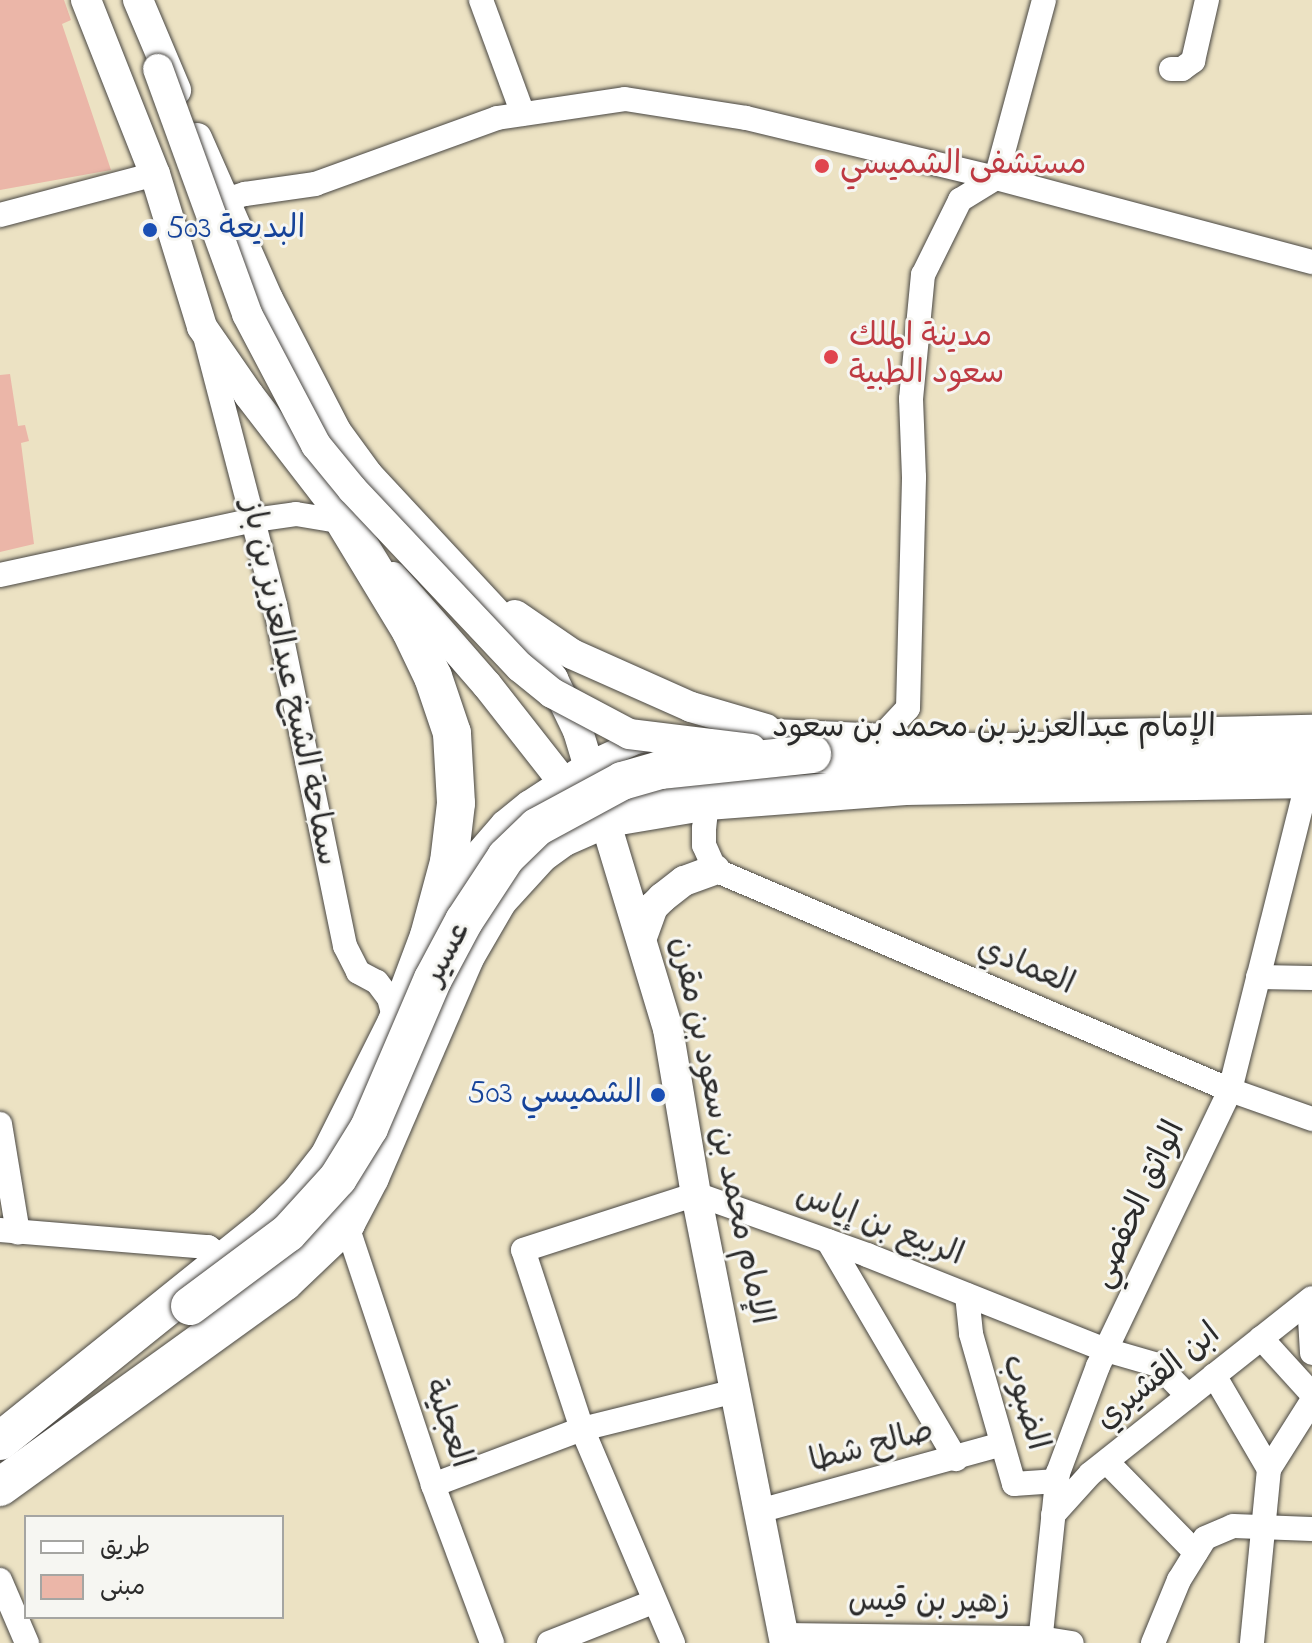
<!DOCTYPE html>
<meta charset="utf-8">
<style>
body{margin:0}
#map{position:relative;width:1312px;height:1643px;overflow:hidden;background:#ece2c3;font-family:"Indie Flower","Playpen Sans Arabic",sans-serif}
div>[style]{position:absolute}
.building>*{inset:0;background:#ebb6a8}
.roads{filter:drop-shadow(0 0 2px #484642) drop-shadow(0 0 2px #484642)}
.minor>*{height:24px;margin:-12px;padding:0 12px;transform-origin:12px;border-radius:12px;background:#fff}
.tertiary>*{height:30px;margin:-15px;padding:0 15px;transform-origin:15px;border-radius:15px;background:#fff}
.primary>*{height:38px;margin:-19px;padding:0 19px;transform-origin:19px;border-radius:19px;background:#fff}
.bridges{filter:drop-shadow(0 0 2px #484642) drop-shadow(0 0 2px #484642)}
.tertiary-bridge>*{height:30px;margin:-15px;padding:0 15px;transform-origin:15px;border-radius:15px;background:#fff}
.primary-bridge>*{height:38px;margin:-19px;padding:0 19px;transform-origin:19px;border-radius:19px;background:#fff}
.dots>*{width:22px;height:22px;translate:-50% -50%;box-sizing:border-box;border:4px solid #f6f6f2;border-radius:50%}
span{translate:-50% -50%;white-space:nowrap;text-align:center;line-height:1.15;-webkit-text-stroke:6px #f6f6f2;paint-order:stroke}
.health-label{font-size:32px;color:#be3a42}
.left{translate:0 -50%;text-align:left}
.transit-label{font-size:32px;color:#164399}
.right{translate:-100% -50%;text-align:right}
.street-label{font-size:32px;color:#2b2b2b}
.legend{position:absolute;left:24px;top:1515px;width:260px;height:104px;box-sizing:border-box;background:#f6f6f2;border:2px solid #a5a5a2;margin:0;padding:10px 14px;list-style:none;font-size:24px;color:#2b2b2b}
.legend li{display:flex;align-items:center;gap:16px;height:40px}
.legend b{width:40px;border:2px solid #a5a5a2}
</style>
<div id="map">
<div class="building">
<i style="clip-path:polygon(0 0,64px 0,71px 20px,62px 24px,111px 170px,0 190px)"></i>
<i style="clip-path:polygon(10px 374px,18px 426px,25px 425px,29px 441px,21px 443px,34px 544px,0 552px,0 375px)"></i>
</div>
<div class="roads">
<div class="minor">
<i style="left:481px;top:0;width:121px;rotate:69.8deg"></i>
<i style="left:1171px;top:69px;width:11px"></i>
<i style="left:1182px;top:69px;width:14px;rotate:-36deg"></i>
<i style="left:1193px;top:61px;width:63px;rotate:-77.1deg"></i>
<i style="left:223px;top:201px;width:23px;rotate:-18deg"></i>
<i style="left:245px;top:194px;width:71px;rotate:-8.1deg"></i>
<i style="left:315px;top:184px;width:194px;rotate:-19.9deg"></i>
<i style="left:497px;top:118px;width:129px;rotate:-8.4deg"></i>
<i style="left:625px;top:99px;width:122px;rotate:8.9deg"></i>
<i style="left:746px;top:118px;width:257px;rotate:13.5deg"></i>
<i style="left:996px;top:178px;width:327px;rotate:14.9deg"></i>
<i style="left:0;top:215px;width:160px;rotate:-14.8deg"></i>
<i style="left:206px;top:340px;width:274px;rotate:75.4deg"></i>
<i style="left:275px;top:605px;width:348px;rotate:78.4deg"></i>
<i style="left:345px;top:946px;width:29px;rotate:63deg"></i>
<i style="left:358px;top:972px;width:21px;rotate:28deg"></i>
<i style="left:377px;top:982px;width:20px;rotate:53deg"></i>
<i style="left:389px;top:998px;width:27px;rotate:75deg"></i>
<i style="left:0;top:575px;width:260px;rotate:-12.2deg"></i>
<i style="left:254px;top:520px;width:42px;rotate:-8.1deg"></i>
<i style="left:296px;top:514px;width:50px;rotate:9.3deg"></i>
<i style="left:751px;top:730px;width:135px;rotate:2.5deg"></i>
<i style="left:1066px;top:732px;width:246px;rotate:-1.2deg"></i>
<i style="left:882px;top:736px;width:38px;rotate:-47deg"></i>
<i style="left:908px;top:708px;width:231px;rotate:-88.5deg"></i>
<i style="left:914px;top:477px;width:78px;rotate:-92.2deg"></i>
<i style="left:911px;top:399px;width:125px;rotate:-84.5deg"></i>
<i style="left:923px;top:275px;width:84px;rotate:-63.7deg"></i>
<i style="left:960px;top:200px;width:42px;rotate:-31.4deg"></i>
<i style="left:996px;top:178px;width:184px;rotate:-74.9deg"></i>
<i style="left:718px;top:801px;width:11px;rotate:180deg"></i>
<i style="left:707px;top:801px;width:27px;rotate:96deg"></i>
<i style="left:704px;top:828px;width:17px;rotate:90deg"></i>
<i style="left:704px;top:845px;width:27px;rotate:66deg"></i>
<i style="left:715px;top:870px;width:560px;rotate:23.13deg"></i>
<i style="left:1230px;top:1090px;width:87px;rotate:19.5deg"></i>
<i style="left:452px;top:894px;width:48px;rotate:-58.6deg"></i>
<i style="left:477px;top:853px;width:40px;rotate:-49deg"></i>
<i style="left:503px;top:823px;width:32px;rotate:-39deg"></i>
<i style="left:528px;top:803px;width:69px;rotate:-33.2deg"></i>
<i style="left:586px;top:765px;width:55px;rotate:-24.7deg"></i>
<i style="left:636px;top:742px;width:18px;rotate:-9deg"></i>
<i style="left:1258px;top:977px;width:54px;rotate:1.1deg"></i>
<i style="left:0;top:1124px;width:110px;rotate:80.6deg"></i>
<i style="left:346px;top:1223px;width:276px;rotate:71.6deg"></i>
<i style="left:433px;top:1485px;width:169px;rotate:69.5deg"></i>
<i style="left:0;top:1230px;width:209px;rotate:4.7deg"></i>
<i style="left:208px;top:1247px;width:22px;rotate:36deg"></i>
<i style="left:828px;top:1241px;width:253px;rotate:59.6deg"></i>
<i style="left:967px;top:1295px;width:39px;rotate:84deg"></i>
<i style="left:971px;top:1334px;width:156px;rotate:74deg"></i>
<i style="left:1014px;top:1484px;width:43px;rotate:-4deg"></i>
<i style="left:1309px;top:1301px;width:52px;rotate:86.7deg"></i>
<i style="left:1261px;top:1338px;width:76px;rotate:47.7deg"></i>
<i style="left:1214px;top:1375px;width:109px;rotate:59.7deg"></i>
<i style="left:1269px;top:1469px;width:175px;rotate:95.6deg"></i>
<i style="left:1107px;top:1462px;width:127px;rotate:45.6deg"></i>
<i style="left:1269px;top:1469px;width:80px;rotate:-57.7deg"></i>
<i style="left:433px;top:1485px;width:159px;rotate:-20.6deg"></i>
<i style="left:582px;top:1429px;width:158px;rotate:-13.9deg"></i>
<i style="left:759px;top:1511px;width:252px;rotate:-15.4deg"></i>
<i style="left:1053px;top:1515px;width:55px;rotate:-47.9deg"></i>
<i style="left:1090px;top:1474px;width:283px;rotate:-38.4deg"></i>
<i style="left:0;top:1580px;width:69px;rotate:66.8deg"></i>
<i style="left:784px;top:1635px;width:256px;rotate:0.7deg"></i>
<i style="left:1040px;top:1638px;width:32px;rotate:9deg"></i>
<i style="left:549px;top:1643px;width:112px;rotate:-21.5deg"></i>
<i style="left:673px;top:1643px;width:233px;rotate:-113deg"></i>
<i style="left:582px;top:1429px;width:188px;rotate:-108.2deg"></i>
<i style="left:523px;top:1250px;width:182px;rotate:-17.9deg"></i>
<i style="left:696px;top:1194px;width:182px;rotate:19.6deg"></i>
<i style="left:867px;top:1255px;width:257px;rotate:21.7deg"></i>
<i style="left:1106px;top:1350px;width:54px;rotate:16.1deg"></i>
<i style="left:1158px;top:1365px;width:43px;rotate:45.9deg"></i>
<i style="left:1040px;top:1643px;width:171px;rotate:-84deg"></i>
<i style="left:1058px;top:1473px;width:114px;rotate:-69.5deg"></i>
<i style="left:1098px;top:1366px;width:306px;rotate:-64.4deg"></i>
<i style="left:1230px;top:1090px;width:307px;rotate:-75.9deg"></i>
<i style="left:1153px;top:1643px;width:68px;rotate:-67.6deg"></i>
<i style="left:1179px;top:1580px;width:49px;rotate:-58.2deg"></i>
<i style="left:1205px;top:1538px;width:30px;rotate:-23deg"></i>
<i style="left:1233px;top:1526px;width:79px;rotate:2.2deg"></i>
</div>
<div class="tertiary">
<i style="left:86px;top:0;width:187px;rotate:68.4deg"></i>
<i style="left:155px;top:174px;width:160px;rotate:72.9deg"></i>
<i style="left:202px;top:327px;width:83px;rotate:55.3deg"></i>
<i style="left:249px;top:395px;width:180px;rotate:52.4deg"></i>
<i style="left:138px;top:0;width:98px;rotate:67.1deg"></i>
<i style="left:197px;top:138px;width:176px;rotate:66.2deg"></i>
<i style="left:268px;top:299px;width:148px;rotate:62.7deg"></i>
<i style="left:336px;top:431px;width:54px;rotate:54deg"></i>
<i style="left:368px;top:475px;width:250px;rotate:47.1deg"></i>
<i style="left:538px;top:658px;width:26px;rotate:54deg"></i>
<i style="left:553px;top:679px;width:58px;rotate:64.3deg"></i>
<i style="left:578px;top:731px;width:311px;rotate:73.2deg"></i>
<i style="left:668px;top:1029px;width:167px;rotate:80.4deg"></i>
<i style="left:696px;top:1194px;width:458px;rotate:78.8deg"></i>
<i style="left:393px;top:577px;width:143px;rotate:49deg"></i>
<i style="left:487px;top:685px;width:123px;rotate:51.9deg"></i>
<i style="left:515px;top:615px;width:69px;rotate:34.4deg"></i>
<i style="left:572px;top:654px;width:130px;rotate:24deg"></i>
<i style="left:691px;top:707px;width:78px;rotate:16.3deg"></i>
<i style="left:642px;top:937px;width:32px;rotate:-70deg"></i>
<i style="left:653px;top:907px;width:13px;rotate:-45deg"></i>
<i style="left:662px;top:898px;width:28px;rotate:-38deg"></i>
<i style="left:684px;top:881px;width:33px;rotate:-20deg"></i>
</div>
<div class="primary">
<i style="left:812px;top:754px;width:500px;rotate:-0.69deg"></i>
<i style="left:563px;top:782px;width:57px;rotate:39.3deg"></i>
<i style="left:607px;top:818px;width:101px;rotate:-9.6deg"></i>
<i style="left:707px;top:801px;width:199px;rotate:-4.3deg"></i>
<i style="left:905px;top:786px;width:407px;rotate:-1deg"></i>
<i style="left:0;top:1441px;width:339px;rotate:-38.8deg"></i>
<i style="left:264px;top:1229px;width:50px;rotate:-44.2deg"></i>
<i style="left:300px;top:1194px;width:47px;rotate:-51.9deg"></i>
<i style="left:329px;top:1157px;width:149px;rotate:-63.3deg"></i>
<i style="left:396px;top:1024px;width:94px;rotate:-69.4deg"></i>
<i style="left:429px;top:936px;width:77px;rotate:-74.9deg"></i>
<i style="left:449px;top:862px;width:59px;rotate:-83.2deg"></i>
<i style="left:456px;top:803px;width:70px;rotate:-93.3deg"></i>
<i style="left:452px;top:733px;width:59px;rotate:-108.7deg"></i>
<i style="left:433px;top:677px;width:51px;rotate:-115.6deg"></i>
<i style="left:411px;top:631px;width:127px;rotate:-121.2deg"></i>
<i style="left:0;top:1487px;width:350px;rotate:-35.8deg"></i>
<i style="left:284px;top:1282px;width:86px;rotate:-43.6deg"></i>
<i style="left:346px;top:1223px;width:52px;rotate:-62.4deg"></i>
<i style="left:370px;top:1177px;width:240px;rotate:-66.6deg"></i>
<i style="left:465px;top:957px;width:66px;rotate:-59.9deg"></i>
<i style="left:498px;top:900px;width:62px;rotate:-47.6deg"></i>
<i style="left:540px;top:854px;width:27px;rotate:-36deg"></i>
<i style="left:562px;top:838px;width:49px;rotate:-24deg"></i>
</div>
</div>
<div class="bridges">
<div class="tertiary-bridge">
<i style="left:158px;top:69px;width:261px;rotate:70deg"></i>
<i style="left:247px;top:314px;width:148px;rotate:62.2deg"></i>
<i style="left:316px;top:445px;width:57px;rotate:50.7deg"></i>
<i style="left:352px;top:489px;width:245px;rotate:46.7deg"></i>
<i style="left:520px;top:667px;width:41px;rotate:39.1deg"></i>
<i style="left:552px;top:693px;width:87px;rotate:28deg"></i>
<i style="left:629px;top:734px;width:123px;rotate:7deg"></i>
</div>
<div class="primary-bridge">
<i style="left:190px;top:1306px;width:122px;rotate:-36.7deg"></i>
<i style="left:288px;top:1233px;width:74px;rotate:-47.7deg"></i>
<i style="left:338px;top:1178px;width:59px;rotate:-58.2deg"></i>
<i style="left:369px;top:1128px;width:162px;rotate:-66.8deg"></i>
<i style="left:433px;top:979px;width:66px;rotate:-61.9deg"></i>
<i style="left:464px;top:921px;width:77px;rotate:-56.7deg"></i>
<i style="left:506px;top:857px;width:43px;rotate:-44.1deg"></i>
<i style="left:537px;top:827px;width:97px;rotate:-28.4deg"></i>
<i style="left:622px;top:781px;width:40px;rotate:-16deg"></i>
<i style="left:660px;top:770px;width:153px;rotate:-6deg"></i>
</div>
</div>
<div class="dots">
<i style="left:822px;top:166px;background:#e0444e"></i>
<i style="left:150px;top:230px;background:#1a4fb4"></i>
<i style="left:831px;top:357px;background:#e0444e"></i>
<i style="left:658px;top:1095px;background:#1a4fb4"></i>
</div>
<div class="health-label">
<span class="left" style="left:840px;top:166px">مستشفى الشميسي</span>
<span class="left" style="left:849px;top:357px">مدينة الملك<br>سعود الطبية</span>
</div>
<div class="transit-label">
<span class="left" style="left:166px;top:230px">البديعة 503</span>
<span class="right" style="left:642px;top:1095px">الشميسي 503</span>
</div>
<div class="street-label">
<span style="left:288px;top:683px;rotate:78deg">سماحة الشيخ عبدالعزيز بن باز</span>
<span style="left:994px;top:729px">الإمام عبدالعزيز بن محمد بن سعود</span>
<span style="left:448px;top:954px;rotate:-62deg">عسير</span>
<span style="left:1025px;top:968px;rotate:23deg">العمادي</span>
<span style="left:719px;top:1131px;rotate:78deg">الإمام محمد بن سعود بن مقرن</span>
<span style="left:1140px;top:1205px;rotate:-65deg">الواثق الحفصي</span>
<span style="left:879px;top:1227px;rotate:21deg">الربيع بن إياس</span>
<span style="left:1159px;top:1378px;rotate:-39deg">ابن القشيري</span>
<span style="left:1023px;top:1403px;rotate:74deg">الضبوب</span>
<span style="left:446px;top:1424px;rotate:71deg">العجلية</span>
<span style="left:872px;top:1448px;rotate:-15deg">صالح شطا</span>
<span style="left:929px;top:1604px;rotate:1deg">زهير بن قيس</span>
</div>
<ul class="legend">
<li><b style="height:10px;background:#fff"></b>طريق</li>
<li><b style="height:22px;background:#ebb6a8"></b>مبنى</li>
</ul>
</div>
